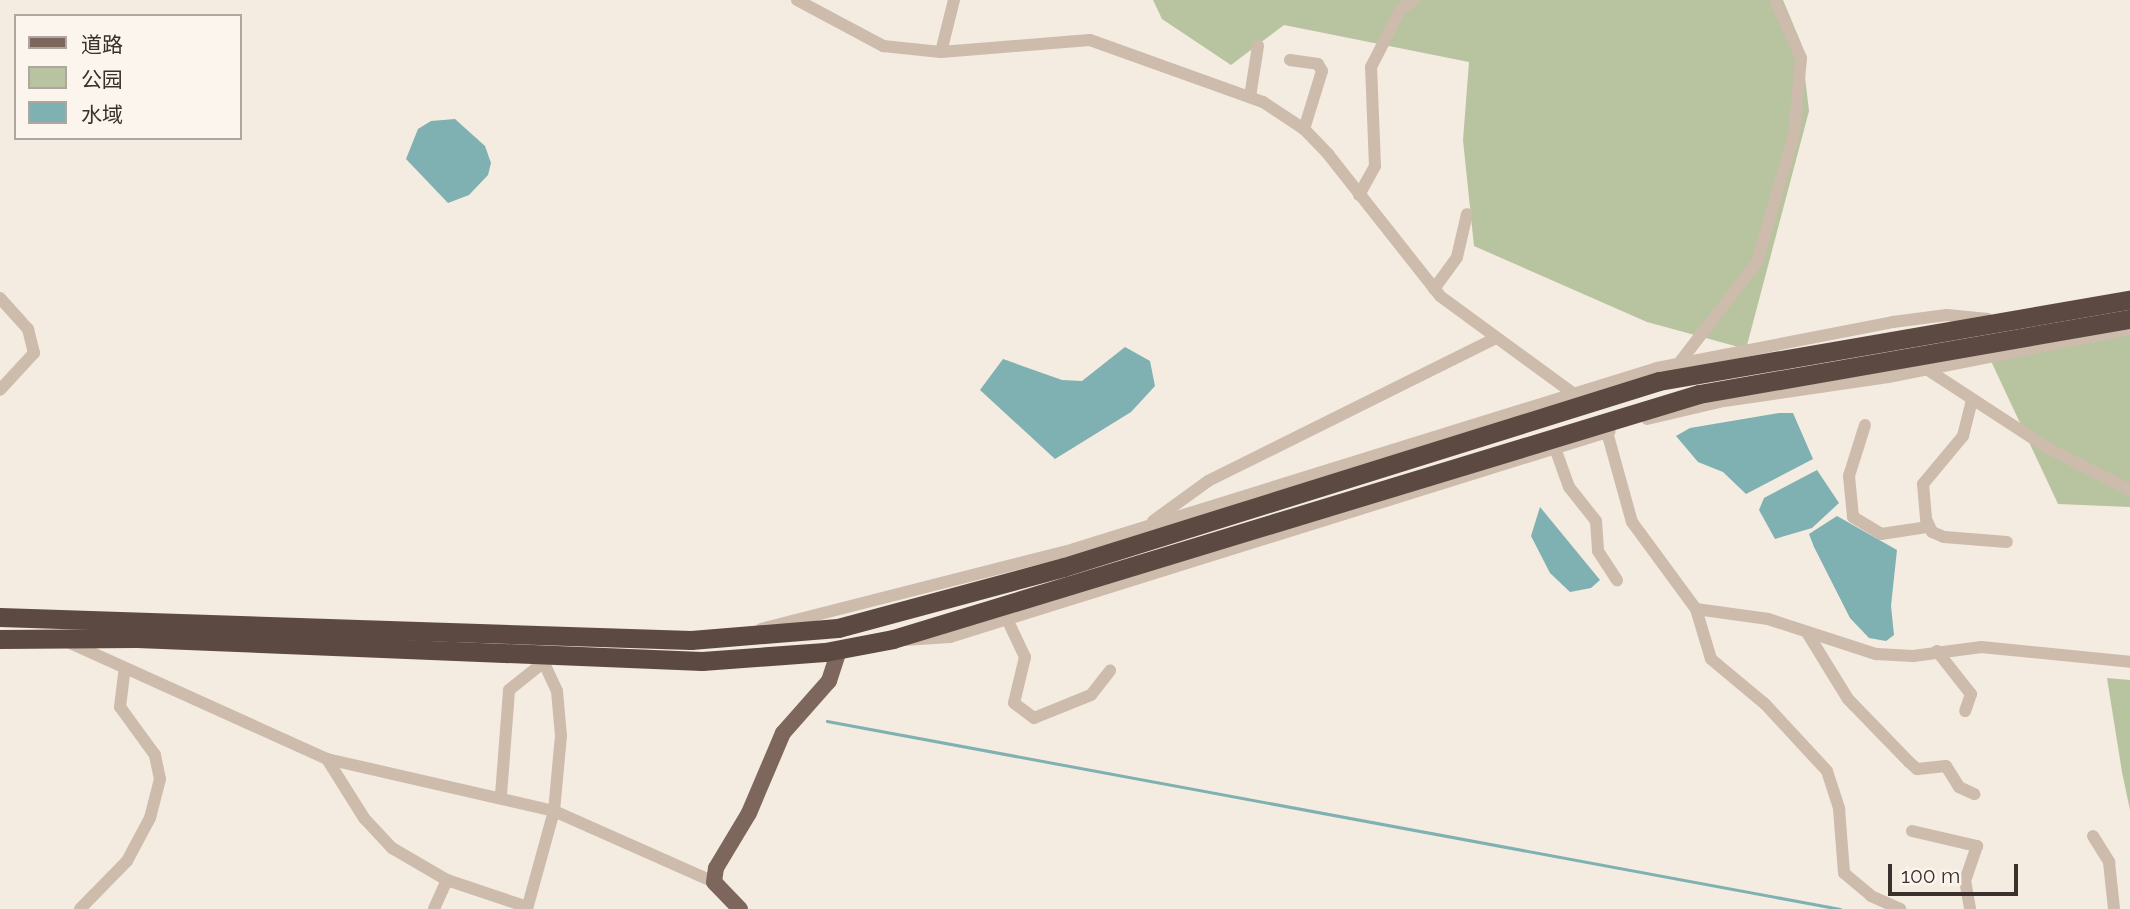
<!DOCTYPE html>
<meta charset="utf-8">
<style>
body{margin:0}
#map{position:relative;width:2130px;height:909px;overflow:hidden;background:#f4ebe1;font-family:Raleway,"Noto Sans SC",sans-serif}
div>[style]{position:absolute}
.green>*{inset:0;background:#b8c4a0}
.water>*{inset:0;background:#7fb0b2}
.stream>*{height:2.5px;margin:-1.25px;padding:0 1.25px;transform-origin:1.25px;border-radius:1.25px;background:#7fb0b2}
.minor>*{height:12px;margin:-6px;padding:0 6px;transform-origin:6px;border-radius:6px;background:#cdbbac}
.major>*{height:16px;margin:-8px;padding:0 8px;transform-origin:8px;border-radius:8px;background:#7d675c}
.highway>*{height:19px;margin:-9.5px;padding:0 9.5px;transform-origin:9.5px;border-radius:9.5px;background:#5c4a42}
span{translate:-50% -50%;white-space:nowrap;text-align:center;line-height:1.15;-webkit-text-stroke:7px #fbf5ee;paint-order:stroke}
.legend{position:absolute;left:14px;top:14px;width:228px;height:126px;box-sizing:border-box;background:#fbf5ee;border:2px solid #aea6a0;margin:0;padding:9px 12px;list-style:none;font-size:21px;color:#3b302b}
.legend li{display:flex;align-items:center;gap:14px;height:35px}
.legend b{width:35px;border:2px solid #aea6a0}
.scale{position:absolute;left:1888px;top:864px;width:130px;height:32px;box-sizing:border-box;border:4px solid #3b302b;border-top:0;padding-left:9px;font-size:21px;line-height:24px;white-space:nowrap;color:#3b302b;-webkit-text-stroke:5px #fbf5ee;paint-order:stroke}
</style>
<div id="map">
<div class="green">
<i style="clip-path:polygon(1153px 0,1783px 0,1801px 43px,1809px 111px,1746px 349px,1647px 322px,1474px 246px,1463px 140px,1469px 62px,1284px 25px,1231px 65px,1162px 19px)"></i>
<i style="clip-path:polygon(2130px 329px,2130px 507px,2058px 504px,1983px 344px)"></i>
<i style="clip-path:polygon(2107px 678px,2130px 680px,2130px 810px,2122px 772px)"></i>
</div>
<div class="water">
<i style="clip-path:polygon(455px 119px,485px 146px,491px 163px,488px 175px,469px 195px,448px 203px,406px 159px,418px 129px,431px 121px)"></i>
<i style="clip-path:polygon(1125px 347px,1150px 361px,1155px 386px,1131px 412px,1055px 459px,980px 390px,1003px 359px,1062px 380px,1082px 381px)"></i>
<i style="clip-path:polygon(1779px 413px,1793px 413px,1813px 459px,1746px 494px,1723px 472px,1698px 462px,1676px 436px,1690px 428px)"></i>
<i style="clip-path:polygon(1817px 470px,1839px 503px,1812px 528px,1775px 539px,1759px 510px,1764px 498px)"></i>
<i style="clip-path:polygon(1540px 507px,1600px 580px,1591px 588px,1570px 592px,1550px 573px,1531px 536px)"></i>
<i style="clip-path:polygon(1837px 516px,1897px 550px,1891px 606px,1894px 635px,1886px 641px,1869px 638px,1850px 618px,1814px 547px,1809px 534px)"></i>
</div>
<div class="stream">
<i style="left:827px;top:721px;width:1030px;rotate:10.51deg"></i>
</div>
<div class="minor">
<i style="left:797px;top:0;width:98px;rotate:28.1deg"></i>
<i style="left:883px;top:46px;width:58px;rotate:5.9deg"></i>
<i style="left:941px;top:52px;width:149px;rotate:-4.6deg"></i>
<i style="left:1090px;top:40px;width:184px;rotate:19.7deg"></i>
<i style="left:1263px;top:102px;width:49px;rotate:33.4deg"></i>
<i style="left:1304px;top:129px;width:35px;rotate:46deg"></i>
<i style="left:1328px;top:154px;width:181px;rotate:51.7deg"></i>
<i style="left:1440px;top:296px;width:162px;rotate:36.2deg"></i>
<i style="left:941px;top:52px;width:54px;rotate:-76deg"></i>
<i style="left:1290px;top:60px;width:28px;rotate:8deg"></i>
<i style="left:1318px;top:64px;width:8px;rotate:60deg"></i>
<i style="left:1322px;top:71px;width:61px;rotate:107.2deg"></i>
<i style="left:1250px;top:97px;width:52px;rotate:-81.1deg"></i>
<i style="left:1359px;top:195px;width:33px;rotate:-61deg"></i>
<i style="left:1375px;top:166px;width:99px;rotate:-92.3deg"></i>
<i style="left:1371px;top:67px;width:65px;rotate:-62.7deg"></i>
<i style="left:1401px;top:9px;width:16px;rotate:-35deg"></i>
<i style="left:1434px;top:289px;width:39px;rotate:-54deg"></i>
<i style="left:1457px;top:257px;width:44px;rotate:-76.9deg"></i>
<i style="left:0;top:298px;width:42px;rotate:47.9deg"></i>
<i style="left:28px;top:329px;width:25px;rotate:76deg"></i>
<i style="left:34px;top:353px;width:50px;rotate:132.6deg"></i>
<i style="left:1680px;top:362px;width:126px;rotate:-52.4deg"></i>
<i style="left:1757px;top:262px;width:132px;rotate:-73.8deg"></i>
<i style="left:1794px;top:135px;width:77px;rotate:-84.8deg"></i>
<i style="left:1801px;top:58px;width:64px;rotate:-114.1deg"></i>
<i style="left:1928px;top:370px;width:141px;rotate:33.1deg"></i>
<i style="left:2046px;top:447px;width:94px;rotate:27.1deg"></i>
<i style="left:1972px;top:400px;width:37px;rotate:104deg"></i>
<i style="left:1963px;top:436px;width:62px;rotate:129.8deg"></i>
<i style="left:1923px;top:484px;width:35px;rotate:85deg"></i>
<i style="left:1926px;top:519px;width:14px;rotate:65deg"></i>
<i style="left:1932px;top:532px;width:13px;rotate:23deg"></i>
<i style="left:1944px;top:537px;width:63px;rotate:4.5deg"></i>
<i style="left:1647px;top:419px;width:79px;rotate:-13.2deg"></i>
<i style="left:1724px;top:401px;width:166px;rotate:-8.3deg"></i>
<i style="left:1888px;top:377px;width:247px;rotate:-11.2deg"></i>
<i style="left:1865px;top:425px;width:53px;rotate:107.4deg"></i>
<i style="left:1849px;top:476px;width:41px;rotate:84.4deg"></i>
<i style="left:1853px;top:517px;width:33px;rotate:31deg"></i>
<i style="left:1881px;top:534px;width:48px;rotate:-8.5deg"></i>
<i style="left:1607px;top:432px;width:93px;rotate:74.5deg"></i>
<i style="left:1632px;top:522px;width:108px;rotate:53.7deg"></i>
<i style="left:1696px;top:609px;width:52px;rotate:73.3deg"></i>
<i style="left:1711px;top:659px;width:70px;rotate:39.8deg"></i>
<i style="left:1765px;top:704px;width:91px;rotate:47.2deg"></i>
<i style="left:1827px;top:771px;width:40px;rotate:72deg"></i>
<i style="left:1839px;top:809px;width:64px;rotate:85.5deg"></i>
<i style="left:1844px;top:873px;width:35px;rotate:40deg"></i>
<i style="left:1871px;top:896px;width:32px;rotate:24deg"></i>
<i style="left:1555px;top:448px;width:41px;rotate:70.3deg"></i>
<i style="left:1569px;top:487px;width:43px;rotate:51.5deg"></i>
<i style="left:1596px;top:521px;width:30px;rotate:86deg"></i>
<i style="left:1598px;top:551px;width:35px;rotate:57deg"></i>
<i style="left:1153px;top:521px;width:68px;rotate:-36deg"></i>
<i style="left:1208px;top:481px;width:319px;rotate:-26.4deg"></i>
<i style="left:1696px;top:609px;width:73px;rotate:7.9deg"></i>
<i style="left:1768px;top:619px;width:114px;rotate:18deg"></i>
<i style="left:1876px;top:654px;width:37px;rotate:3deg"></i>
<i style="left:1913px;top:656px;width:69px;rotate:-7.5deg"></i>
<i style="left:1981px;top:647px;width:150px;rotate:5.7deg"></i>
<i style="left:1007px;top:619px;width:42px;rotate:64.7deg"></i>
<i style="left:1025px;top:657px;width:47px;rotate:103.4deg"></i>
<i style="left:1014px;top:703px;width:25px;rotate:37deg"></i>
<i style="left:1034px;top:718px;width:61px;rotate:-22deg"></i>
<i style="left:1091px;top:695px;width:31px;rotate:-52deg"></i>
<i style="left:761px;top:629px;width:323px;rotate:-14.3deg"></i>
<i style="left:1074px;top:549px;width:610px;rotate:-17.25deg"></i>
<i style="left:1657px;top:368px;width:240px;rotate:-11deg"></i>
<i style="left:1893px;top:322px;width:54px;rotate:-7.4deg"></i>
<i style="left:1947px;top:315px;width:41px;rotate:5.6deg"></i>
<i style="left:1808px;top:634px;width:76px;rotate:58.4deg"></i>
<i style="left:1848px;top:699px;width:88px;rotate:45.9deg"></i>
<i style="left:1909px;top:762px;width:11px;rotate:41deg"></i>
<i style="left:1917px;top:769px;width:29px;rotate:-6deg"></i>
<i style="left:1946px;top:766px;width:25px;rotate:58deg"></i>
<i style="left:1959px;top:787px;width:17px;rotate:25deg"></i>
<i style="left:904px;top:640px;width:46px;rotate:-3.7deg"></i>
<i style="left:950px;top:637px;width:691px;rotate:-17.33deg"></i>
<i style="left:68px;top:642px;width:284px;rotate:24.3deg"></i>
<i style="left:327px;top:759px;width:233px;rotate:12.9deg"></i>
<i style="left:554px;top:811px;width:175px;rotate:23.9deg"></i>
<i style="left:1937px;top:651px;width:55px;rotate:51.7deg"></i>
<i style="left:1971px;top:694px;width:18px;rotate:109deg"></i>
<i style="left:327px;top:759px;width:70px;rotate:57.9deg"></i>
<i style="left:364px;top:818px;width:41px;rotate:47deg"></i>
<i style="left:392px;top:848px;width:64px;rotate:30.2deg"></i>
<i style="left:447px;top:880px;width:84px;rotate:18.6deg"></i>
<i style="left:501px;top:795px;width:105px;rotate:-85.6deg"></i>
<i style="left:509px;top:690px;width:45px;rotate:-38.7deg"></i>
<i style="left:1912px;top:831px;width:67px;rotate:13deg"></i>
<i style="left:1977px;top:846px;width:36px;rotate:109deg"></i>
<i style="left:1965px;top:880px;width:29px;rotate:80deg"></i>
<i style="left:2093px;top:836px;width:31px;rotate:58deg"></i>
<i style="left:2109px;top:862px;width:47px;rotate:83.9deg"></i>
<i style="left:80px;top:909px;width:67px;rotate:-45.6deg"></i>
<i style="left:127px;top:861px;width:49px;rotate:-61.9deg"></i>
<i style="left:150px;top:818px;width:40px;rotate:-75.6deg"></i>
<i style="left:160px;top:779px;width:25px;rotate:-102deg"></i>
<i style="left:155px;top:755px;width:59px;rotate:-126.1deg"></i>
<i style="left:120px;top:707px;width:39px;rotate:-83deg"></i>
<i style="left:434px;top:909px;width:32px;rotate:-66deg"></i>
<i style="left:527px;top:909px;width:102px;rotate:-74.6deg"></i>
<i style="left:554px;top:811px;width:75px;rotate:-84.7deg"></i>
<i style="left:561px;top:736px;width:45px;rotate:-95.1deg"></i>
<i style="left:557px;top:691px;width:40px;rotate:-115deg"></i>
</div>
<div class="major">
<i style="left:740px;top:909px;width:37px;rotate:-134deg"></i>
<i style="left:714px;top:882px;width:14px;rotate:-82deg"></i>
<i style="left:716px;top:868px;width:64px;rotate:-59deg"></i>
<i style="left:749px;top:813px;width:87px;rotate:-67deg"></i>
<i style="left:783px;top:733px;width:69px;rotate:-48.5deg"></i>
<i style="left:829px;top:681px;width:33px;rotate:-72deg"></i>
</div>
<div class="highway">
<i style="left:0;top:617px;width:691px;rotate:1.91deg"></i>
<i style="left:691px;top:640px;width:147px;rotate:-4.7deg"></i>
<i style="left:838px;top:628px;width:234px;rotate:-15.1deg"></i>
<i style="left:1064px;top:567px;width:623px;rotate:-17.36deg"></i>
<i style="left:1659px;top:381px;width:478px;rotate:-9.8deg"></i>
<i style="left:0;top:639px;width:137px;rotate:-0.4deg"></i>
<i style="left:137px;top:638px;width:565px;rotate:2.33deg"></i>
<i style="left:702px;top:661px;width:123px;rotate:-4.2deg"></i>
<i style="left:825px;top:652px;width:69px;rotate:-10.8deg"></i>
<i style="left:893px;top:639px;width:842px;rotate:-16.91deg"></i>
<i style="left:1699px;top:394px;width:437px;rotate:-9.9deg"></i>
</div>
<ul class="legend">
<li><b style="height:9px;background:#7d675c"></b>道路</li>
<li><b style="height:19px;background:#b8c4a0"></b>公园</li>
<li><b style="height:19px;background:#7fb0b2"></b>水域</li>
</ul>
<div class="scale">100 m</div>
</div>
